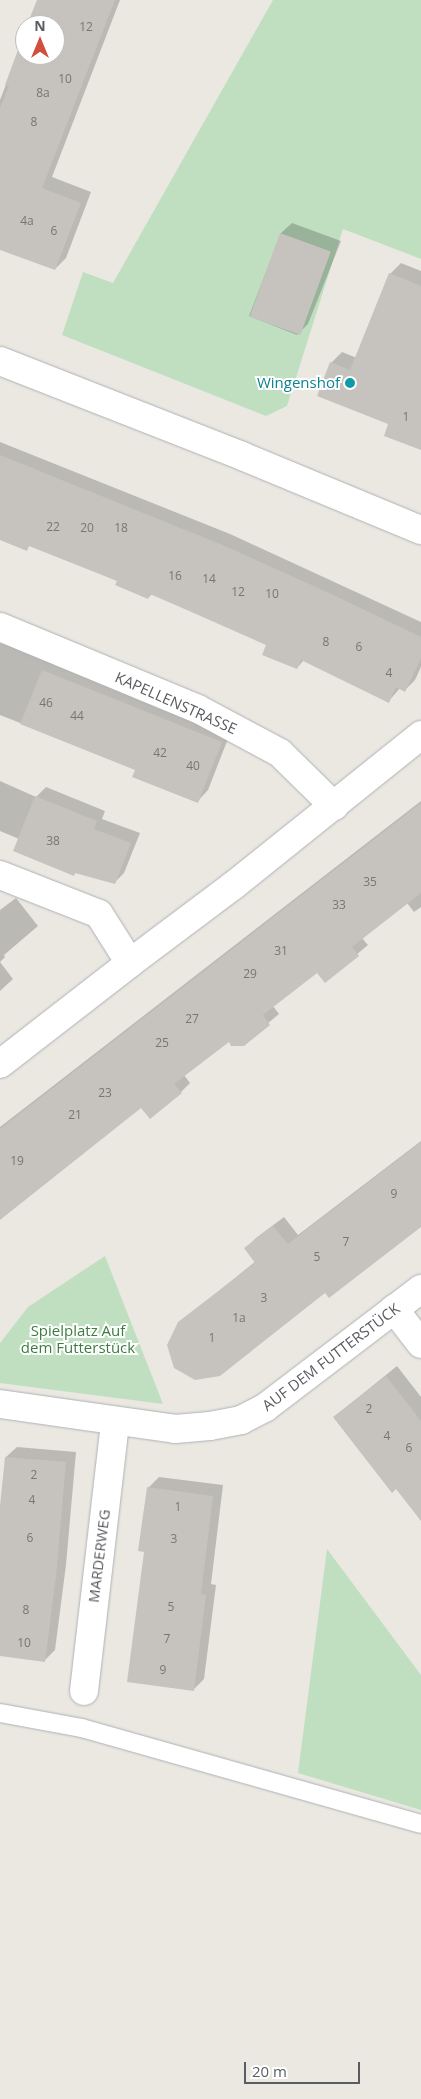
<!DOCTYPE html>
<meta charset="utf-8">
<style>
body{margin:0}
#map{position:relative;width:421px;height:2099px;overflow:hidden;background:#eae8e1;font-family:"Open Sans",sans-serif}
div>[style]{position:absolute}
.green>*{inset:0;background:#c0dfc1}
.shadow>*{inset:0;background:#0003}
.building>*{inset:0;background:#c6c3be;transform-origin:0 0}
.roads{filter:drop-shadow(0 0 1px #aeb1b5) drop-shadow(0 0 1px #aeb1b5)}
.service>*{height:18px;margin:-9px;padding:0 9px;transform-origin:9px;border-radius:9px;background:#fff}
.minor>*{height:28px;margin:-14px;padding:0 14px;transform-origin:14px;border-radius:14px;background:#fff}
.secondary>*{height:28px;margin:-14px;padding:0 14px;transform-origin:14px;border-radius:14px;background:#fff}
.dots>*{width:14px;height:14px;translate:-50% -50%;box-sizing:border-box;border:2px solid #fff;border-radius:50%}
span{translate:-50% -50%;white-space:nowrap;text-align:center;line-height:1.15;-webkit-text-stroke:4px #fff;paint-order:stroke}
.number-label{font-size:12px;color:#747678}
.number-label span{-webkit-text-stroke-width:0}
.culture-label{font-size:15px;color:#0d838f}
.right{translate:-100% -50%;text-align:right}
.street-label{font-size:15px;color:#595c60}
.park-label{font-size:15px;color:#3e7b42}
.north{position:absolute;left:15px;top:15px;width:50px;height:50px;box-sizing:border-box;background:#fff;border:1px solid #bdbebf;border-radius:50%;rotate:0deg;font-size:14px;font-weight:700;line-height:20px;text-align:center;color:#595c60}
.north::after{content:'';display:block;margin:auto;width:18px;height:22px;background:#d24e3f;clip-path:polygon(50% 0,100% 100%,50% 72%,0 100%)}
.scale{position:absolute;left:244px;top:2062px;width:116px;height:22px;box-sizing:border-box;border:2px solid #595c60;border-top:0;padding-left:6px;font-size:15px;line-height:18px;white-space:nowrap;color:#595c60;-webkit-text-stroke:4px #fff;paint-order:stroke}
</style>
<div id="map">
<div class="green">
<i style="clip-path:polygon(273px 0,421px 0,421px 259px,343px 229px,287px 406px,266px 416px,62px 335px,83px 272px,113px 283px)"></i>
<i style="clip-path:polygon(105px 1256px,163px 1404px,0 1383px,0 1343px,28px 1307px)"></i>
<i style="clip-path:polygon(327px 1549px,421px 1675px,421px 1810px,298px 1773px)"></i>
</div>
<div class="shadow">
<i style="clip-path:polygon(38px 0,120px 0,52px 177px,91px 192px,66px 258px,55px 269px,0 248px,0 100px,25px 34px,25px 55px,55px 55px,55px 25px,28px 25px)"></i>
<i style="clip-path:polygon(292px 223px,341px 241px,308px 324px,297px 335px,249px 316px,281px 233px)"></i>
<i style="clip-path:polygon(401px 263px,421px 271px,421px 448px,390px 423px,331px 363px,342px 352px,357px 358px,390px 274px)"></i>
<i style="clip-path:polygon(0 442px,230px 534px,421px 622px,421px 667px,415px 680px,405px 690px,400px 688px,389px 701px,304px 660px,297px 668px,268px 644px,152px 594px,148px 598px,0 516px)"></i>
<i style="clip-path:polygon(0 639px,231px 731px,208px 790px,198px 801px,136px 769px,0 715px)"></i>
<i style="clip-path:polygon(0 781px,36px 797px,46px 787px,105px 811px,102px 819px,140px 833px,124px 873px,115px 882px,76px 872px,74px 875px,19px 839px,0 831px)"></i>
<i style="clip-path:polygon(421px 801px,421px 907px,414px 912px,407px 903px,362px 938px,368px 945px,325px 981px,318px 972px,273px 1006px,279px 1014px,243px 1044px,229px 1040px,184px 1075px,190px 1083px,181px 1092px,141px 1106px,0 1219px,0 1127px)"></i>
<i style="clip-path:polygon(16px 898px,38px 926px,4px 955px,5px 957px,0 962px,13px 979px,0 991px,0 910px)"></i>
<i style="clip-path:polygon(421px 1141px,421px 1225px,325px 1291px,179px 1323px,256px 1261px,246px 1248px,256px 1238px,284px 1217px,298px 1235px)"></i>
<i style="clip-path:polygon(397px 1366px,421px 1397px,421px 1519px,397px 1487px,334px 1417px)"></i>
<i style="clip-path:polygon(17px 1447px,76px 1452px,66px 1565px,55px 1650px,44px 1661px,0 1655px,0 1520px,6px 1457px)"></i>
<i style="clip-path:polygon(159px 1477px,223px 1485px,211px 1584px,216px 1585px,204px 1679px,193px 1690px,146px 1551px,148px 1488px)"></i>
</div>
<div class="building">
<i style="clip-path:polygon(37px 0,115px 0,42px 188px,81px 203px,55px 270px,0 250px,0 108px,9px 86px,5px 85px,25px 31px,25px 55px,55px 55px,55px 25px,27px 25px)"></i>
<i style="left:280px;top:233px;width:54px;height:89px;rotate:20deg"></i>
<i style="clip-path:polygon(389px 273px,421px 286px,421px 450px,384px 436px,388px 424px,317px 396px,330px 362px,350px 370px)"></i>
<i style="clip-path:polygon(0 455px,220px 544px,325px 591px,421px 637px,421px 658px,405px 692px,396px 687px,389px 703px,301px 660px,297px 669px,262px 655px,266px 645px,180px 607px,150px 594px,148px 599px,115px 585px,117px 581px,29px 546px,27px 551px,0 540px)"></i>
<i style="clip-path:polygon(42px 670px,222px 742px,198px 803px,132px 777px,135px 770px,20px 724px)"></i>
<i style="clip-path:polygon(35px 796px,97px 821px,94px 829px,131px 843px,115px 884px,75px 873px,74px 876px,13px 851px)"></i>
<i style="clip-path:polygon(421px 803px,421px 893px,352px 947px,359px 956px,325px 983px,317px 973px,263px 1015px,270px 1025px,244px 1046px,231px 1046px,229px 1042px,174px 1084px,182px 1093px,150px 1119px,141px 1108px,0 1220px,0 1129px)"></i>
<i style="clip-path:polygon(421px 1142px,421px 1227px,329px 1298px,325px 1293px,220px 1376px,195px 1380px,174px 1368px,167px 1345px,178px 1322px,255px 1263px,244px 1248px,273px 1226px,288px 1244px)"></i>
<i style="clip-path:polygon(386px 1376px,421px 1421px,421px 1521px,396px 1489px,392px 1493px,333px 1417px)"></i>
<i style="clip-path:polygon(5px 1457px,66px 1462px,56px 1576px,45px 1662px,0 1656px,0 1506px)"></i>
<i style="clip-path:polygon(147px 1487px,213px 1496px,201px 1594px,206px 1595px,194px 1691px,127px 1682px,144px 1552px,138px 1551px)"></i>
</div>
<div class="roads">
<div class="service">
<i style="left:0;top:1713px;width:83px;rotate:10.4deg"></i>
<i style="left:82px;top:1728px;width:352px;rotate:15.8deg"></i>
</div>
<div class="minor">
<i style="left:0;top:627px;width:214px;rotate:22.5deg"></i>
<i style="left:198px;top:709px;width:93px;rotate:28.2deg"></i>
<i style="left:280px;top:753px;width:76px;rotate:44.5deg"></i>
<i style="left:0;top:875px;width:106px;rotate:21.5deg"></i>
<i style="left:99px;top:914px;width:58px;rotate:57.7deg"></i>
<i style="left:0;top:1064px;width:165px;rotate:-37.8deg"></i>
<i style="left:130px;top:963px;width:130px;rotate:-36.9deg"></i>
<i style="left:234px;top:885px;width:240px;rotate:-38.7deg"></i>
<i style="left:394px;top:1309px;width:44px;rotate:52.4deg"></i>
<i style="left:0;top:1404px;width:177px;rotate:8.1deg"></i>
<i style="left:175px;top:1429px;width:35px;rotate:-5deg"></i>
<i style="left:210px;top:1426px;width:32px;rotate:-11deg"></i>
<i style="left:241px;top:1420px;width:28px;rotate:-27deg"></i>
<i style="left:266px;top:1407px;width:195px;rotate:-37.3deg"></i>
<i style="left:84px;top:1691px;width:271px;rotate:-83.4deg"></i>
</div>
<div class="secondary">
<i style="left:0;top:361px;width:260px;rotate:21.4deg"></i>
<i style="left:242px;top:456px;width:194px;rotate:22.5deg"></i>
</div>
</div>
<div class="dots">
<i style="left:350px;top:383px;background:#0f9aa8"></i>
</div>
<div class="number-label">
<span style="left:86px;top:27px">12</span>
<span style="left:65px;top:79px">10</span>
<span style="left:43px;top:93px">8a</span>
<span style="left:34px;top:122px">8</span>
<span style="left:27px;top:221px">4a</span>
<span style="left:54px;top:231px">6</span>
<span style="left:406px;top:417px">1</span>
<span style="left:53px;top:527px">22</span>
<span style="left:87px;top:528px">20</span>
<span style="left:121px;top:528px">18</span>
<span style="left:175px;top:576px">16</span>
<span style="left:209px;top:579px">14</span>
<span style="left:238px;top:592px">12</span>
<span style="left:272px;top:594px">10</span>
<span style="left:326px;top:642px">8</span>
<span style="left:359px;top:647px">6</span>
<span style="left:389px;top:673px">4</span>
<span style="left:46px;top:703px">46</span>
<span style="left:77px;top:716px">44</span>
<span style="left:160px;top:753px">42</span>
<span style="left:193px;top:766px">40</span>
<span style="left:53px;top:841px">38</span>
<span style="left:370px;top:882px">35</span>
<span style="left:339px;top:905px">33</span>
<span style="left:281px;top:951px">31</span>
<span style="left:250px;top:974px">29</span>
<span style="left:192px;top:1019px">27</span>
<span style="left:162px;top:1043px">25</span>
<span style="left:105px;top:1093px">23</span>
<span style="left:75px;top:1115px">21</span>
<span style="left:17px;top:1161px">19</span>
<span style="left:394px;top:1194px">9</span>
<span style="left:346px;top:1242px">7</span>
<span style="left:317px;top:1257px">5</span>
<span style="left:264px;top:1298px">3</span>
<span style="left:239px;top:1318px">1a</span>
<span style="left:212px;top:1338px">1</span>
<span style="left:369px;top:1409px">2</span>
<span style="left:387px;top:1436px">4</span>
<span style="left:409px;top:1448px">6</span>
<span style="left:34px;top:1475px">2</span>
<span style="left:32px;top:1500px">4</span>
<span style="left:178px;top:1507px">1</span>
<span style="left:30px;top:1538px">6</span>
<span style="left:174px;top:1539px">3</span>
<span style="left:171px;top:1607px">5</span>
<span style="left:26px;top:1610px">8</span>
<span style="left:167px;top:1639px">7</span>
<span style="left:24px;top:1643px">10</span>
<span style="left:163px;top:1670px">9</span>
</div>
<div class="culture-label">
<span class="right" style="left:340px;top:383px">Wingenshof</span>
</div>
<div class="street-label">
<span style="left:176px;top:703px;rotate:24deg">KAPELLENSTRASSE</span>
<span style="left:331px;top:1357px;rotate:-37deg">AUF DEM FUTTERSTÜCK</span>
<span style="left:99px;top:1556px;rotate:-83deg">MARDERWEG</span>
</div>
<div class="park-label">
<span style="left:78px;top:1339px">Spielplatz Auf<br>dem Futterstück</span>
</div>
<div class="north">N</div>
<div class="scale">20 m</div>
</div>
